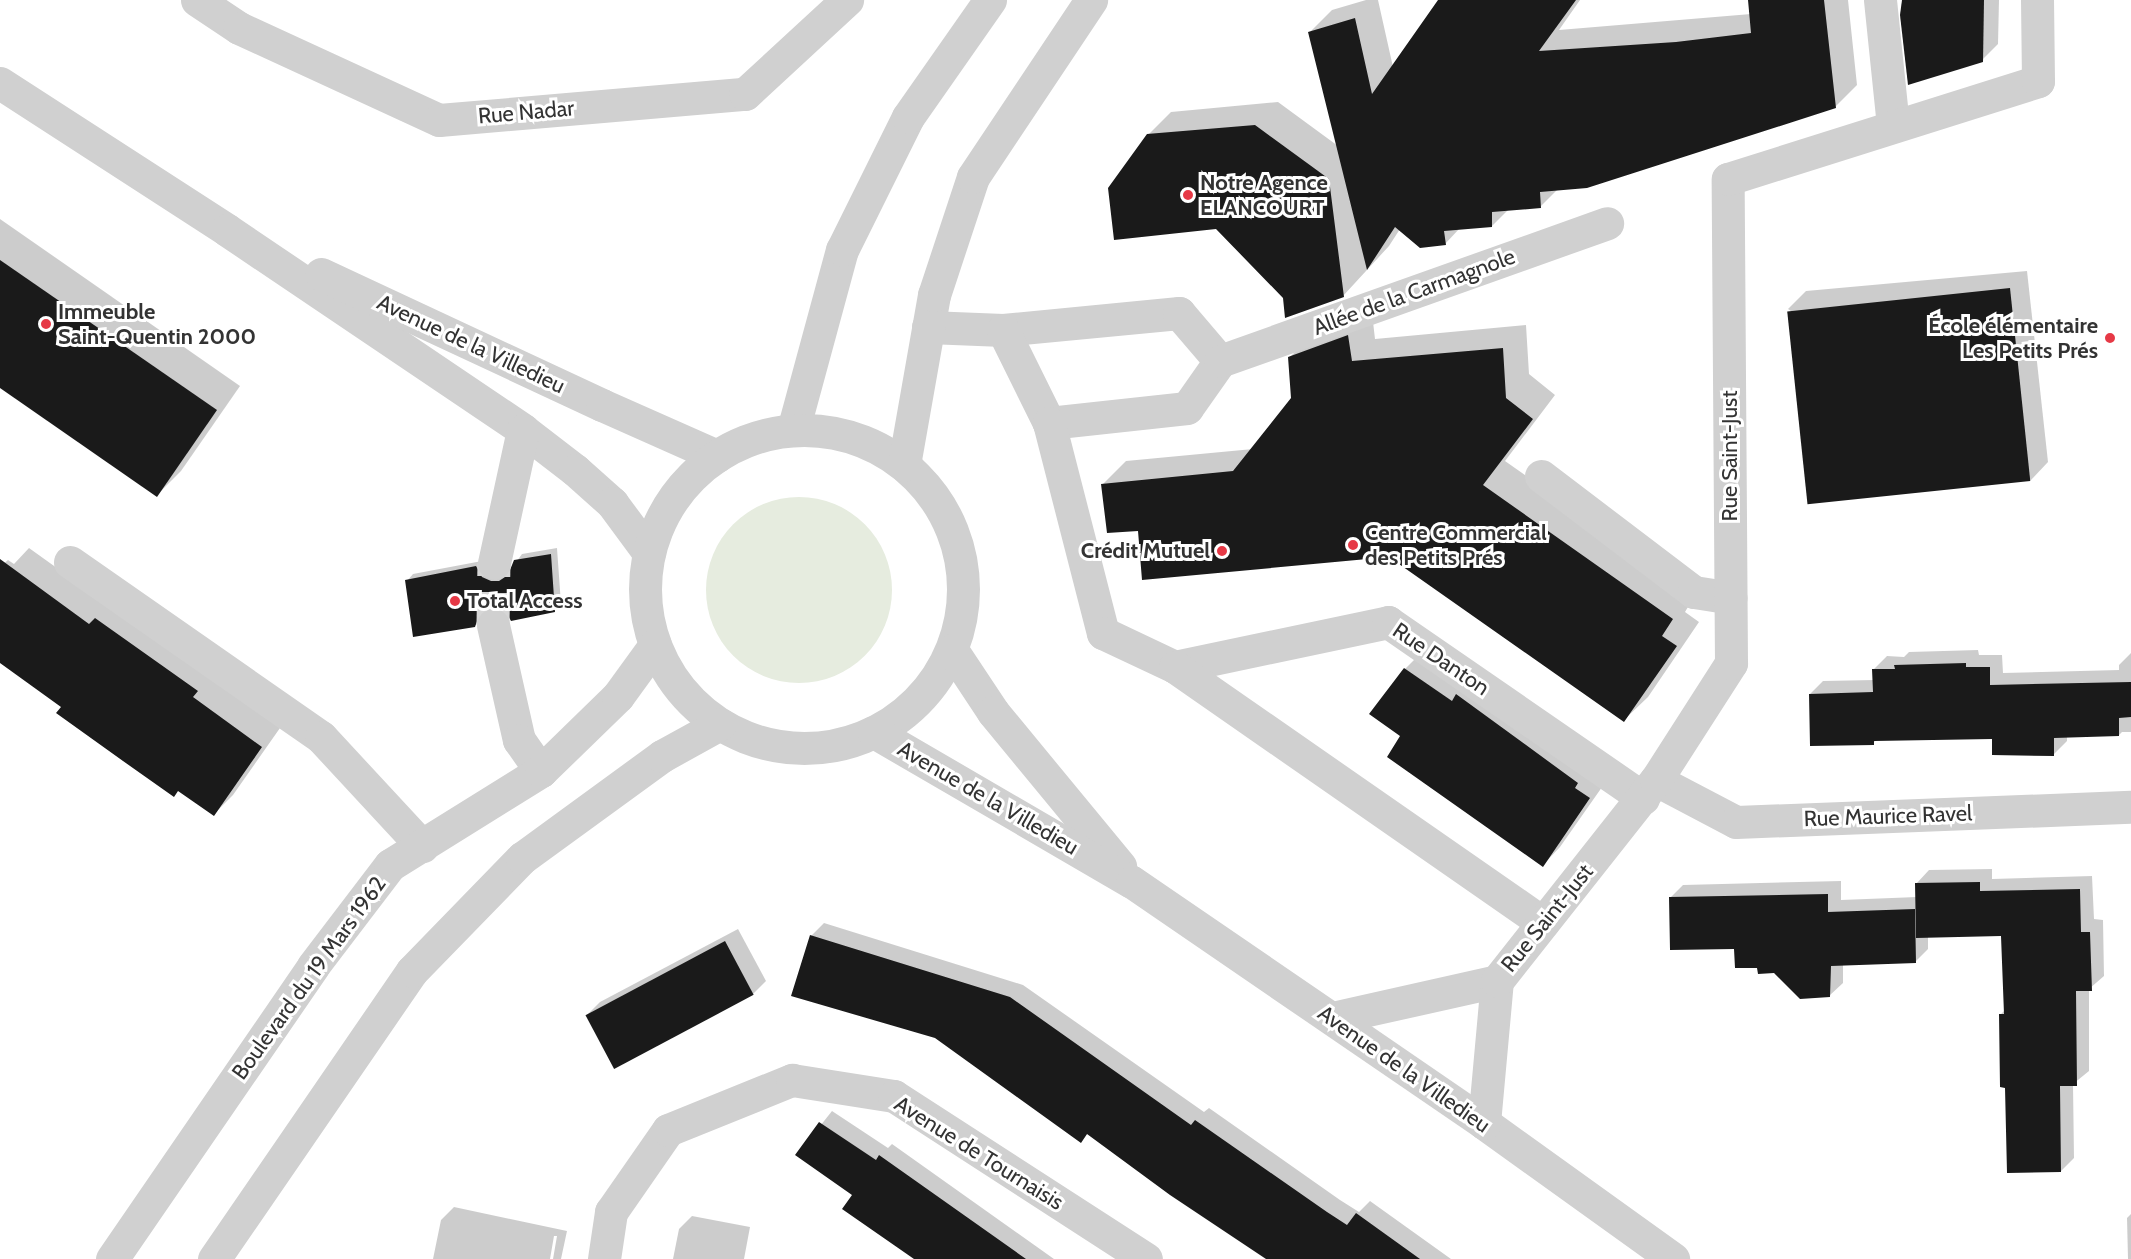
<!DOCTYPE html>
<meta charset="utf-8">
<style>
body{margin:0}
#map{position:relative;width:2131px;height:1259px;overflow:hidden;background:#fff;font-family:Cabin,sans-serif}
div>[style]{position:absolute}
.green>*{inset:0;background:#e6ecdf}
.round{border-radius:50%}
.shadow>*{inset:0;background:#0003}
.building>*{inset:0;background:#1a1a1a;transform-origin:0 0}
.minor-tunnel>*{height:33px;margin-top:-16.5px;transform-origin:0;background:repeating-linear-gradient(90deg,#d6d6d6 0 33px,transparent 0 49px)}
.minor>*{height:33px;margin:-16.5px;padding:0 16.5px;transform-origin:16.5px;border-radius:16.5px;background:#d0d0d0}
.minor>.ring{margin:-16.5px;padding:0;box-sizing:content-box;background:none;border:33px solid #d0d0d0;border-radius:50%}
.dots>*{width:16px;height:16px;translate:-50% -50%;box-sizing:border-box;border:3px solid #fff;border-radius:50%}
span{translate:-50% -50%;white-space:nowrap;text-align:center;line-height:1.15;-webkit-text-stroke:6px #fff;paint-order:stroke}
.street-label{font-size:22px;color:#333}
.poi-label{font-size:22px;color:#333;font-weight:700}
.left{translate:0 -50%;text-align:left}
.right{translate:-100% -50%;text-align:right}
</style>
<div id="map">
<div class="green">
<i class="round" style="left:706px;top:497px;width:186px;height:186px"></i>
</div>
<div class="shadow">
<i style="clip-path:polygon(1366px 0,1378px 0,1393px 67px,1440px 0,1580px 0,1559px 30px,1751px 14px,1749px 0,1848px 0,1857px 85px,1835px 107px,1558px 189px,1540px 207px,1508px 210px,1492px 226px,1460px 228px,1445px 244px,1400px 229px,1389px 246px,1343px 296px,1284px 297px,1148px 135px,1171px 112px,1278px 102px,1338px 146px,1310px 32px,1332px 10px)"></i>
<i style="clip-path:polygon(1903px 0,1999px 0,1998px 44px,1982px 60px)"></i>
<i style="clip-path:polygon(0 219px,240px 386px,181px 471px,157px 495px,0 386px)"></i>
<i style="clip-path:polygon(2027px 271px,2048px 462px,2031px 480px,1788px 309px,1806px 291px)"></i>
<i style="clip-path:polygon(1372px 313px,1375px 339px,1526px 325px,1529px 374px,1555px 395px,1505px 461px,1695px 595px,1685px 612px,1699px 622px,1648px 697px,1624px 720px,1389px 556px,1139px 530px,1103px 484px,1126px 461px,1253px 449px,1293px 398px,1290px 357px,1313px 334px)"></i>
<i style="clip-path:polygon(29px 548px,280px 728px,233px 795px,214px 814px,0 661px,0 567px,8px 560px,14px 564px)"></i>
<i style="clip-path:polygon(557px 548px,561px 604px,554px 610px,498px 606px,484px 608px,481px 619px,474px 626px,407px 581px,413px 574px,482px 561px,497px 576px,507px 575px,522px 554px)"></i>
<i style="clip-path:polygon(1978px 650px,1979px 655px,2002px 655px,2003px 673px,2119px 670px,2119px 665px,2131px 653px,2131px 732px,2122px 732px,2119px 735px,2067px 736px,2067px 741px,2054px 754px,1993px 738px,1877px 739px,1873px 743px,1810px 694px,1823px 681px,1874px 680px,1874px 669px,1887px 656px,1904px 657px,1909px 652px)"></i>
<i style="clip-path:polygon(1423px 651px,1607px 780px,1560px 847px,1543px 865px,1402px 736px,1371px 714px,1405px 669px)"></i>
<i style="clip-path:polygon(1992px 869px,1992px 879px,2092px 876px,2094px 919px,2103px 920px,2104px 976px,2089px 989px,2089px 1071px,2073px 1084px,2074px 1158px,2061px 1171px,2007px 1086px,2000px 1015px,2005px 1010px,2003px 934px,1928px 936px,1928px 949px,1915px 962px,1843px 964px,1843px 983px,1829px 996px,1759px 966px,1670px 898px,1683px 885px,1841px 881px,1841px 900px,1917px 897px,1916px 884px,1929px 870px)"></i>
<i style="clip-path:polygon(824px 923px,1023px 985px,1204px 1112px,1209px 1108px,1340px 1200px,1359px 1212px,1370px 1201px,1451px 1259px,1269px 1259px,1088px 1133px,1081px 1141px,811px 936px)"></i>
<i style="clip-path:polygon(738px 929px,766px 981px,753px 994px,587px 1015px,600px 1002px)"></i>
<i style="clip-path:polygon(832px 1111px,888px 1148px,892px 1144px,1054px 1259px,917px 1259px,854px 1194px,797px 1155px)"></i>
<i style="clip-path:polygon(454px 1207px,567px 1231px,561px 1259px,553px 1259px,557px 1236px,554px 1236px,550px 1259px,433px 1259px,441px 1220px)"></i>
<i style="clip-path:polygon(2131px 1214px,2131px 1259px,2128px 1259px,2127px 1218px)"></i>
<i style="clip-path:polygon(692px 1216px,750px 1227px,744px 1259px,673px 1259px,679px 1229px)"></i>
</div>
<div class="building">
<i style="clip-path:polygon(1438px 0,1576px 0,1539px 51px,1676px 42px,1751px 33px,1748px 0,1824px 0,1836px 108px,1587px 188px,1540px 192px,1541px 208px,1492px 212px,1492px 227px,1444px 231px,1446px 245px,1420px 248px,1395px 227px,1367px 270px,1308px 32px,1355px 18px,1372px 94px)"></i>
<i style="clip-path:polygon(1902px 0,1984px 0,1983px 62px,1908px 85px,1900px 15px)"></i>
<i style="clip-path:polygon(1255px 125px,1329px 179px,1344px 297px,1285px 318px,1283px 298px,1216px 229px,1114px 240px,1108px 188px,1147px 134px)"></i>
<i style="clip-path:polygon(0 260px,217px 410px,157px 497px,0 388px)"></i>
<i style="left:2010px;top:288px;width:194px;height:224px;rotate:84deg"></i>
<i style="clip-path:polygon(1348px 335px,1352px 361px,1503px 348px,1506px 398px,1533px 419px,1483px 485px,1673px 619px,1662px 636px,1677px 646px,1624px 722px,1389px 557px,1142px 580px,1138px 531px,1107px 533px,1101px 484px,1233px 471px,1291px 398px,1288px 357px)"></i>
<i style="clip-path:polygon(551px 554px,555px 612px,511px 621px,506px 612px,498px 607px,489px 607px,480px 612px,475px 627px,413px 637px,405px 580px,476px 566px,482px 577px,491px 581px,499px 581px,508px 575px,514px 560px)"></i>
<i style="clip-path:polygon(0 559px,89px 624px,95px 618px,198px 691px,193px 697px,262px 747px,214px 816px,178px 791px,174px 797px,123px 761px,56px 713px,61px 707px,0 663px)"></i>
<i style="clip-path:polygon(1966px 663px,1966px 667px,1990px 667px,1990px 685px,2131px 682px,2131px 717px,2119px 718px,2119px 736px,2054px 738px,2054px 756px,1992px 755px,1992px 739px,1874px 741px,1874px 745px,1810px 746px,1809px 694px,1873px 692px,1872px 669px,1895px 669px,1894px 665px)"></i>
<i style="clip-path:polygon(1404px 668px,1452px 701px,1456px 694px,1578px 783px,1575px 788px,1590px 798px,1543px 867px,1387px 757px,1400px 736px,1369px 714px)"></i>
<i style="clip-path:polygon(1980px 882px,1980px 891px,2080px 889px,2081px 932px,2090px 932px,2092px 991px,2076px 991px,2077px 1086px,2060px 1086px,2061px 1172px,2007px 1173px,2005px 1088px,2000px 1087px,1999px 1014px,2004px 1014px,2001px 936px,1916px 938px,1915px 883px)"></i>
<i style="clip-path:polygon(1828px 894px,1828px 912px,1915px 909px,1916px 963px,1831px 966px,1830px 997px,1800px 999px,1774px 973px,1758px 974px,1757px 968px,1735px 968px,1734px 949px,1670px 950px,1669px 897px)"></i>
<i style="clip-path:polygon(810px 935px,1010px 997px,1191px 1125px,1195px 1120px,1327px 1212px,1347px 1225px,1356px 1213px,1420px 1259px,1266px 1259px,1170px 1195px,1087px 1134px,1081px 1143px,935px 1038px,791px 996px)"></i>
<i style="left:725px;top:941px;width:61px;height:158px;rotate:62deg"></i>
<i style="clip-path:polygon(819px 1122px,876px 1160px,879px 1155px,1026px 1259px,914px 1259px,842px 1209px,852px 1195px,795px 1155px)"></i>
</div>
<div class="minor-tunnel">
<i style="left:493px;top:625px;width:62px;rotate:-89.1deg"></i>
</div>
<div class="minor">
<i style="left:197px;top:0;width:50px;rotate:33.7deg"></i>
<i style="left:239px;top:28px;width:220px;rotate:24.7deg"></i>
<i style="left:439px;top:120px;width:307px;rotate:-4.9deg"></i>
<i style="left:745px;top:94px;width:139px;rotate:-42.7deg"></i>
<i style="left:1880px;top:0;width:127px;rotate:84.1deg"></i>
<i style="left:0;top:83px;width:270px;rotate:32.9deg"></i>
<i style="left:227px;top:230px;width:357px;rotate:34deg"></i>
<i style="left:523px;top:430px;width:66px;rotate:37.6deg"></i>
<i style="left:575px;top:470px;width:50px;rotate:41.7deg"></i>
<i style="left:612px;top:503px;width:62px;rotate:53.5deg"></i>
<i style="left:321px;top:274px;width:310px;rotate:25deg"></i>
<i style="left:602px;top:405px;width:126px;rotate:23.9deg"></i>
<i style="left:928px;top:327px;width:75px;rotate:2.3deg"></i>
<i style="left:1003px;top:330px;width:177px;rotate:-5.5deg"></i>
<i style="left:1179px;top:313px;width:63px;rotate:49.5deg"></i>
<i style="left:1220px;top:361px;width:57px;rotate:125.1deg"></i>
<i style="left:1187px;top:408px;width:139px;rotate:173.8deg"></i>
<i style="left:1003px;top:330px;width:104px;rotate:63.7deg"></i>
<i style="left:1049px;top:423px;width:217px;rotate:75.6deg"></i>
<i style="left:1103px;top:633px;width:80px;rotate:25.3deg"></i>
<i style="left:1175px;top:667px;width:218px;rotate:-11.9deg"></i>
<i style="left:1388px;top:622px;width:310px;rotate:34.6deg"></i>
<i style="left:1220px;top:361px;width:411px;rotate:-19.6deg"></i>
<i style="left:793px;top:430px;width:187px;rotate:-74.8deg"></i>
<i style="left:842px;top:250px;width:148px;rotate:-63.6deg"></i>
<i style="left:908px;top:117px;width:143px;rotate:-55deg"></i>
<i class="ring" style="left:645px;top:430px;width:285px;height:285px"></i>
<i style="left:904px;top:465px;width:173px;rotate:-80deg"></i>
<i style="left:934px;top:295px;width:124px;rotate:-71.7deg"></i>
<i style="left:973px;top:177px;width:213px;rotate:-56.3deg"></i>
<i style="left:1541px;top:476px;width:192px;rotate:37.2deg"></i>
<i style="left:1694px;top:592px;width:37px;rotate:9deg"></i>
<i style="left:70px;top:562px;width:306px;rotate:34.9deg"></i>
<i style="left:321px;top:737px;width:149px;rotate:47.2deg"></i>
<i style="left:494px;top:563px;width:136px;rotate:-77.7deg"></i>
<i style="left:493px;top:625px;width:118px;rotate:77.3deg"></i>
<i style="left:519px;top:740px;width:38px;rotate:55deg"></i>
<i style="left:952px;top:650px;width:74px;rotate:56.5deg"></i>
<i style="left:993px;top:712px;width:200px;rotate:50.5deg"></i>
<i style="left:1175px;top:667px;width:448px;rotate:34.8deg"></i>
<i style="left:874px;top:732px;width:298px;rotate:30.2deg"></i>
<i style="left:1132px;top:882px;width:427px;rotate:34.4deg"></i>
<i style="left:1484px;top:1123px;width:233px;rotate:35.7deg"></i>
<i style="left:1656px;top:780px;width:90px;rotate:27.7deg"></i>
<i style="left:1736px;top:822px;width:395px;rotate:-2.2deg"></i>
<i style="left:1332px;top:1018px;width:169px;rotate:-12.6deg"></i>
<i style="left:1484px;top:1123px;width:143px;rotate:-84.8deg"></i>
<i style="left:1497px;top:981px;width:256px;rotate:-51.7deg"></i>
<i style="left:1656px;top:780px;width:139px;rotate:-57.3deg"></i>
<i style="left:1731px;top:663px;width:484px;rotate:-90.4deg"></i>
<i style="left:1728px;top:179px;width:325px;rotate:-17.5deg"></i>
<i style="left:2038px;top:81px;width:81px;rotate:-90.7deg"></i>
<i style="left:112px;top:1259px;width:355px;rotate:-55.5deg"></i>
<i style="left:313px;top:966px;width:127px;rotate:-52.7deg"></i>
<i style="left:390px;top:865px;width:178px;rotate:-31.9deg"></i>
<i style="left:541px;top:771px;width:107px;rotate:-44.2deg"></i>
<i style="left:618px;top:696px;width:63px;rotate:-54deg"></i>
<i style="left:214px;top:1259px;width:349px;rotate:-55.5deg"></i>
<i style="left:412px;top:971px;width:158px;rotate:-45.8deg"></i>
<i style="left:522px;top:858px;width:173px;rotate:-36.1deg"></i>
<i style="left:662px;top:756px;width:66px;rotate:-28.9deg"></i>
<i style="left:604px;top:1259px;width:48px;rotate:-81.5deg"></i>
<i style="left:611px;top:1212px;width:100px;rotate:-55.2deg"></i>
<i style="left:668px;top:1130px;width:134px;rotate:-22deg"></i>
<i style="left:792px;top:1080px;width:103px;rotate:8.9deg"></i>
<i style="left:894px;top:1096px;width:300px;rotate:32.9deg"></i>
</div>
<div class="dots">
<i style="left:1188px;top:195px;background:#e63946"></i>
<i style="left:46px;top:324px;background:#e63946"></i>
<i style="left:2110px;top:338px;background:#e63946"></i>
<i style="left:1353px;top:545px;background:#e63946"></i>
<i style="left:1222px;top:551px;background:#e63946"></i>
<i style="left:455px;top:601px;background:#e63946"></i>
</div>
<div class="street-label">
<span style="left:526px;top:112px;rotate:-5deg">Rue Nadar</span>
<span style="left:1414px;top:292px;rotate:-20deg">Allée de la Carmagnole</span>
<span style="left:471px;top:344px;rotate:25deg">Avenue de la Villedieu</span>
<span style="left:1730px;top:456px;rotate:-90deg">Rue Saint-Just</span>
<span style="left:1441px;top:659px;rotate:34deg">Rue Danton</span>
<span style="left:988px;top:798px;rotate:30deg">Avenue de la Villedieu</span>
<span style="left:1888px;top:816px;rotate:-2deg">Rue Maurice Ravel</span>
<span style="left:1547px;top:918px;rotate:-51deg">Rue Saint-Just</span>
<span style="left:309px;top:978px;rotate:-54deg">Boulevard du 19 Mars 1962</span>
<span style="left:1404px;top:1069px;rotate:35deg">Avenue de la Villedieu</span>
<span style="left:979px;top:1153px;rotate:32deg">Avenue de Tournaisis</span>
</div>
<div class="poi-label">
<span class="left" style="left:1200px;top:195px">Notre Agence<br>ELANCOURT</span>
<span class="left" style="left:58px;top:324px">Immeuble<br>Saint-Quentin 2000</span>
<span class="right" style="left:2098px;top:338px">École élémentaire<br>Les Petits Prés</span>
<span class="left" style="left:1365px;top:545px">Centre Commercial<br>des Petits Prés</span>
<span class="right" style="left:1210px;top:551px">Crédit Mutuel</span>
<span class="left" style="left:467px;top:601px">Total Access</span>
</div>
</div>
